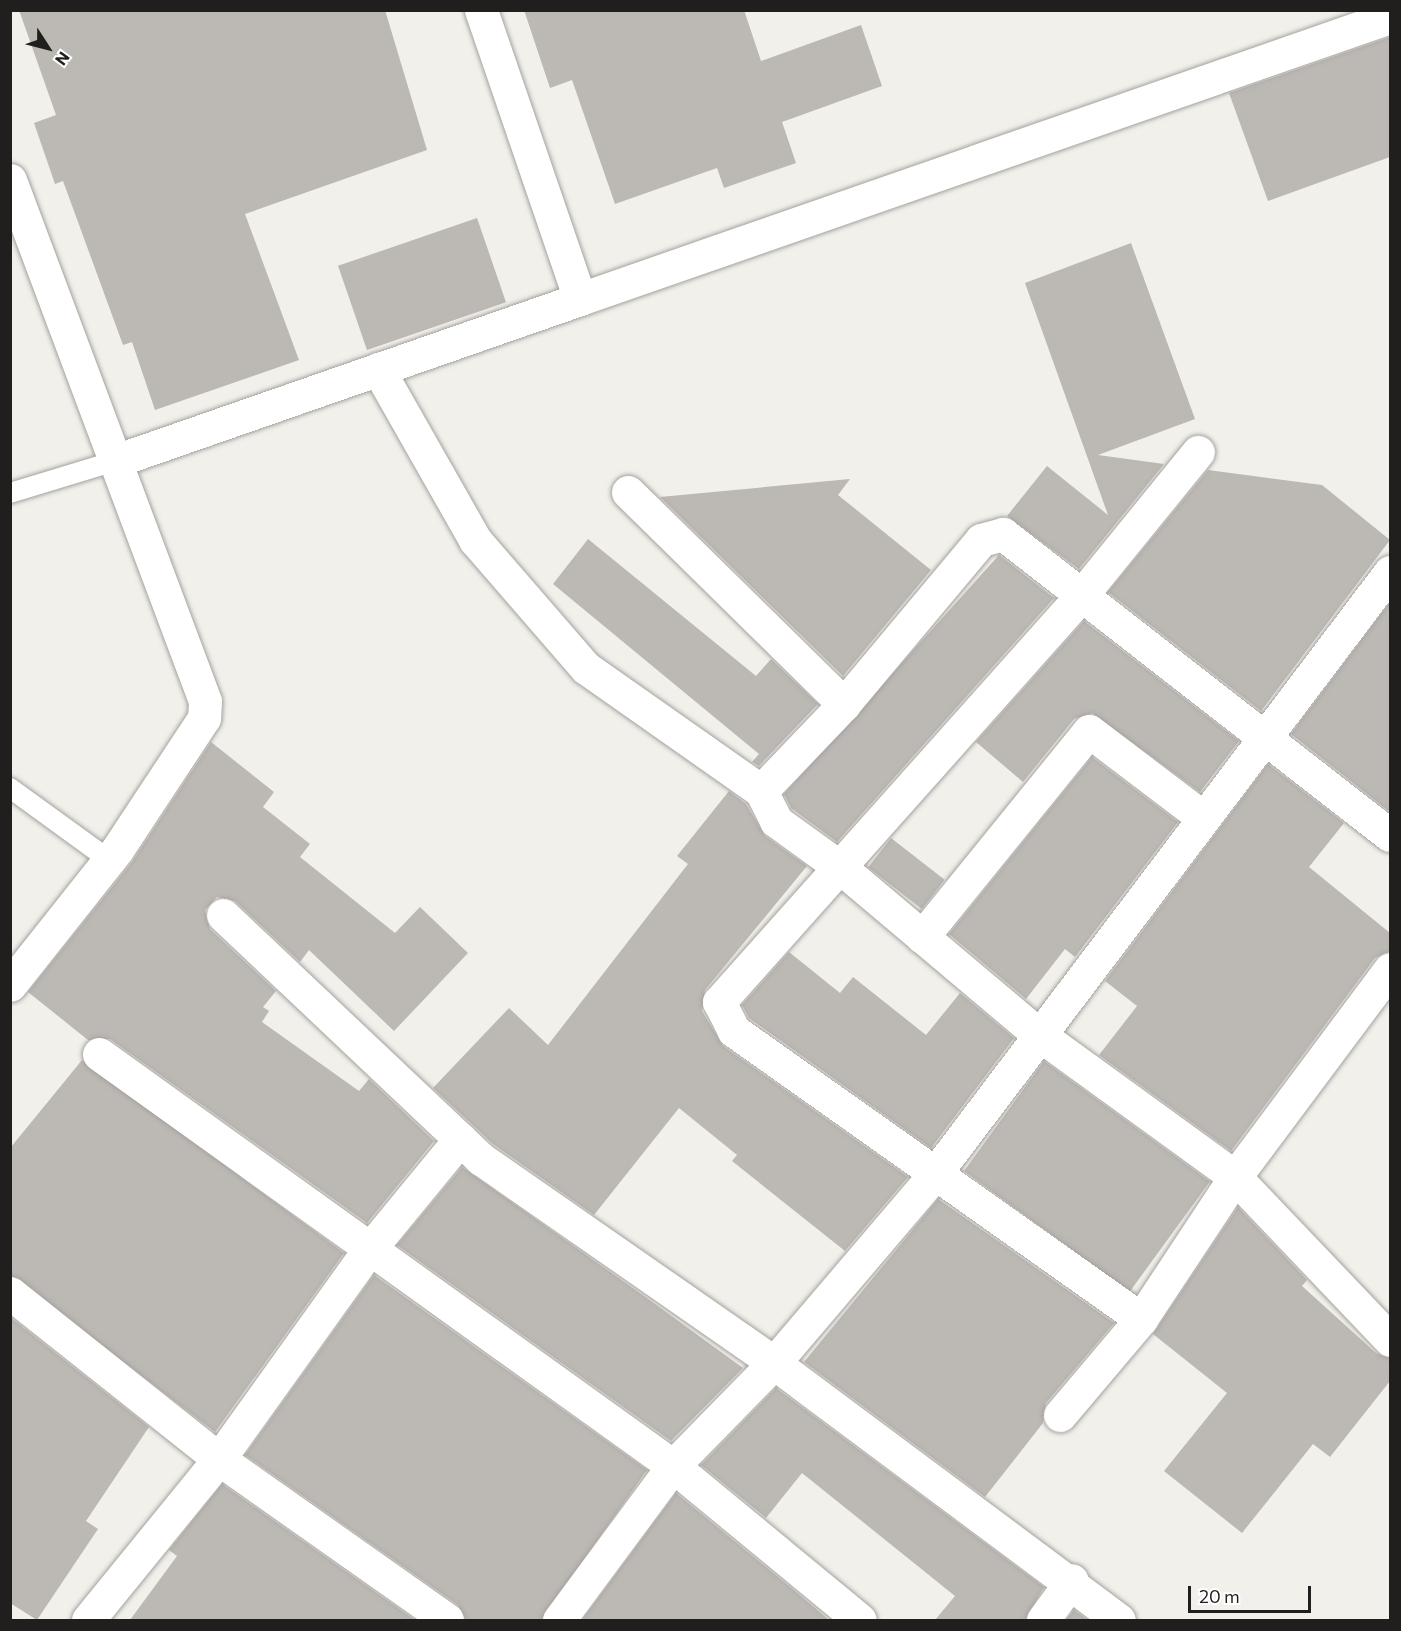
<!DOCTYPE html>
<style>
body{margin:0}
#map{position:relative;width:1401px;height:1631px;overflow:hidden;background:#f2f0eb;font-family:Commissioner,sans-serif}
div>[style]{position:absolute}
.building>*{inset:0;background:#bcb8b4;transform-origin:0 0}
.roads{filter:drop-shadow(0 0 2px #a4a29d) drop-shadow(0 0 2px #a4a29d)}
.service>*{height:20px;margin:-10px;padding:0 10px;transform-origin:10px;border-radius:10px;background:#fff}
.minor>*{height:33px;margin:-16.5px;padding:0 16.5px;transform-origin:16.5px;border-radius:16.5px;background:#fff}
.tertiary>*{height:33px;margin:-16.5px;padding:0 16.5px;transform-origin:16.5px;border-radius:16.5px;background:#fff}
span{translate:-50% -50%;white-space:nowrap;text-align:center;line-height:1.15;-webkit-text-stroke:4.5px #fff;paint-order:stroke}
.frame{position:absolute;inset:0;border:12px solid #201f1e;pointer-events:none}
.north{position:absolute;left:18px;top:18px;width:60px;height:60px;-webkit-text-stroke:4px #fff;paint-order:stroke;rotate:126deg;font-size:16px;font-weight:700;line-height:24px;text-align:center;color:#201f1e}
.north::after{content:'';display:block;margin:auto;width:21px;height:27px;background:#201f1e;clip-path:polygon(50% 0,100% 100%,50% 72%,0 100%)}
.scale{position:absolute;left:1188px;top:1586px;width:123px;height:27px;box-sizing:border-box;border:3px solid #201f1e;border-top:0;padding-left:8px;font-size:18px;line-height:21px;white-space:nowrap;color:#201f1e;-webkit-text-stroke:4px #fff;paint-order:stroke}
</style>
<div id="map">
<div class="building">
<i style="clip-path:polygon(19px 10px,385px 10px,427px 150px,245px 214px,299px 360px,155px 410px,132px 342px,123px 345px,63px 181px,55px 184px,34px 123px,56px 115px)"></i>
<i style="clip-path:polygon(524px 10px,744px 10px,761px 61px,861px 25px,882px 86px,782px 122px,796px 163px,724px 188px,717px 168px,615px 204px,572px 80px,550px 88px)"></i>
<i style="clip-path:polygon(1390px 37px,1390px 157px,1268px 201px,1229px 93px)"></i>
<i style="left:477px;top:218px;width:89px;height:147px;rotate:71deg"></i>
<i style="clip-path:polygon(1131px 243px,1195px 419px,1098px 455px,1164px 464px,1079px 569px,1007px 516px,1047px 466px,1108px 515px,1025px 283px)"></i>
<i style="clip-path:polygon(1208px 470px,1322px 485px,1390px 540px,1261px 711px,1108px 592px)"></i>
<i style="clip-path:polygon(850px 479px,838px 495px,931px 570px,843px 676px,660px 497px)"></i>
<i style="clip-path:polygon(588px 539px,756px 676px,771px 659px,818px 704px,759px 766px,752px 762px,759px 754px,553px 584px)"></i>
<i style="clip-path:polygon(999px 555px,1054px 598px,837px 842px,791px 808px,784px 794px)"></i>
<i style="clip-path:polygon(1390px 602px,1390px 812px,1291px 734px)"></i>
<i style="clip-path:polygon(1084px 621px,1239px 741px,1200px 792px,1092px 713px,1074px 719px,1023px 782px,976px 742px)"></i>
<i style="clip-path:polygon(211px 742px,274px 792px,263px 807px,310px 844px,300px 857px,395px 933px,420px 907px,468px 953px,394px 1031px,309px 950px,300px 962px,235px 901px,217px 897px,205px 910px,210px 929px,276px 991px,263px 1007px,269px 1011px,262px 1022px,359px 1091px,369px 1079px,434px 1141px,367px 1223px,110px 1039px,88px 1040px,28px 992px,132px 862px)"></i>
<i style="clip-path:polygon(1092px 757px,1178px 822px,1075px 957px,1065px 949px,1026px 999px,949px 934px)"></i>
<i style="clip-path:polygon(1268px 764px,1344px 823px,1309px 867px,1390px 933px,1390px 951px,1375px 958px,1231px 1151px,1099px 1055px,1137px 1006px,1105px 981px)"></i>
<i style="clip-path:polygon(729px 791px,746px 804px,765px 836px,807px 866px,705px 990px,702px 1011px,723px 1046px,908px 1177px,845px 1251px,732px 1161px,737px 1155px,679px 1108px,594px 1215px,493px 1144px,433px 1088px,509px 1008px,548px 1045px,688px 864px,677px 856px)"></i>
<i style="left:891px;top:838px;width:68px;height:37px;rotate:38deg"></i>
<i style="clip-path:polygon(789px 952px,840px 993px,853px 977px,926px 1035px,960px 993px,1014px 1038px,931px 1148px,749px 1018px,742px 1005px)"></i>
<i style="clip-path:polygon(82px 1060px,344px 1253px,215px 1432px,10px 1275px,11px 1147px)"></i>
<i style="left:1044px;top:1061px;width:205px;height:136px;rotate:36deg"></i>
<i style="clip-path:polygon(462px 1167px,644px 1296px,743px 1368px,671px 1441px,397px 1245px)"></i>
<i style="clip-path:polygon(938px 1199px,1114px 1323px,1046px 1403px,1043px 1423px,985px 1497px,804px 1362px)"></i>
<i style="clip-path:polygon(1238px 1207px,1307px 1280px,1302px 1286px,1376px 1353px,1390px 1358px,1390px 1381px,1330px 1457px,1313px 1444px,1242px 1533px,1164px 1471px,1227px 1393px,1153px 1334px)"></i>
<i style="clip-path:polygon(374px 1275px,647px 1470px,541px 1620px,466px 1620px,458px 1605px,245px 1455px)"></i>
<i style="clip-path:polygon(10px 1317px,149px 1427px,86px 1521px,98px 1529px,37px 1620px,10px 1603px)"></i>
<i style="clip-path:polygon(776px 1388px,1044px 1587px,1025px 1620px,935px 1620px,955px 1596px,802px 1473px,766px 1518px,701px 1465px)"></i>
<i style="clip-path:polygon(222px 1484px,415px 1620px,130px 1620px,177px 1556px,169px 1550px)"></i>
<i style="clip-path:polygon(676px 1493px,795px 1591px,829px 1620px,582px 1620px)"></i>
<i style="clip-path:polygon(1074px 1610px,1088px 1620px,1066px 1620px)"></i>
</div>
<div class="roads">
<div class="service">
<i style="left:10px;top:493px;width:110px;rotate:-16.9deg"></i>
<i style="left:10px;top:788px;width:122px;rotate:36deg"></i>
</div>
<div class="minor">
<i style="left:10px;top:180px;width:556px;rotate:69.48deg"></i>
<i style="left:205px;top:701px;width:17px;rotate:93deg"></i>
<i style="left:204px;top:718px;width:158px;rotate:123.4deg"></i>
<i style="left:117px;top:850px;width:172px;rotate:128.4deg"></i>
<i style="left:378px;top:369px;width:197px;rotate:60.4deg"></i>
<i style="left:475px;top:540px;width:169px;rotate:49.1deg"></i>
<i style="left:586px;top:668px;width:214px;rotate:35.1deg"></i>
<i style="left:761px;top:791px;width:34px;rotate:63deg"></i>
<i style="left:776px;top:821px;width:80px;rotate:35.9deg"></i>
<i style="left:841px;top:868px;width:256px;rotate:40.1deg"></i>
<i style="left:1037px;top:1033px;width:245px;rotate:36deg"></i>
<i style="left:1235px;top:1177px;width:225px;rotate:46.4deg"></i>
<i style="left:115px;top:461px;width:492px;rotate:-19.2deg"></i>
<i style="left:628px;top:492px;width:303px;rotate:44.5deg"></i>
<i style="left:761px;top:791px;width:120px;rotate:-46.3deg"></i>
<i style="left:844px;top:704px;width:214px;rotate:-50.1deg"></i>
<i style="left:981px;top:540px;width:23px;rotate:-15deg"></i>
<i style="left:1003px;top:534px;width:490px;rotate:37.9deg"></i>
<i style="left:223px;top:915px;width:355px;rotate:43.4deg"></i>
<i style="left:481px;top:1159px;width:357px;rotate:34.8deg"></i>
<i style="left:774px;top:1363px;width:430px;rotate:36.7deg"></i>
<i style="left:922px;top:937px;width:265px;rotate:-51deg"></i>
<i style="left:1089px;top:731px;width:141px;rotate:37.2deg"></i>
<i style="left:99px;top:1054px;width:707px;rotate:35.67deg"></i>
<i style="left:673px;top:1466px;width:242px;rotate:39.5deg"></i>
<i style="left:10px;top:1293px;width:267px;rotate:38.5deg"></i>
<i style="left:219px;top:1459px;width:279px;rotate:35.2deg"></i>
<i style="left:1141px;top:1319px;width:499px;rotate:-144.7deg"></i>
<i style="left:734px;top:1031px;width:33px;rotate:-117deg"></i>
<i style="left:719px;top:1002px;width:543px;rotate:-48.29deg"></i>
<i style="left:1080px;top:597px;width:187px;rotate:-50.9deg"></i>
<i style="left:1060px;top:1415px;width:126px;rotate:-49.8deg"></i>
<i style="left:1141px;top:1319px;width:170px;rotate:-56.5deg"></i>
<i style="left:1235px;top:1177px;width:259px;rotate:-53.3deg"></i>
<i style="left:88px;top:1620px;width:208px;rotate:-50.9deg"></i>
<i style="left:219px;top:1459px;width:256px;rotate:-54.4deg"></i>
<i style="left:368px;top:1251px;width:145px;rotate:-50.6deg"></i>
<i style="left:559px;top:1620px;width:192px;rotate:-53.5deg"></i>
<i style="left:673px;top:1466px;width:144px;rotate:-45.6deg"></i>
<i style="left:774px;top:1363px;width:247px;rotate:-49.6deg"></i>
<i style="left:934px;top:1175px;width:756px;rotate:-52.9deg"></i>
<i style="left:1043px;top:1620px;width:49px;rotate:-54.1deg"></i>
</div>
<div class="tertiary">
<i style="left:481px;top:10px;width:305px;rotate:71.1deg"></i>
<i style="left:580px;top:299px;width:858px;rotate:-19.2deg"></i>
</div>
</div>
<div class="frame"></div>
<div class="north">N</div>
<div class="scale">20 m</div>
</div>
